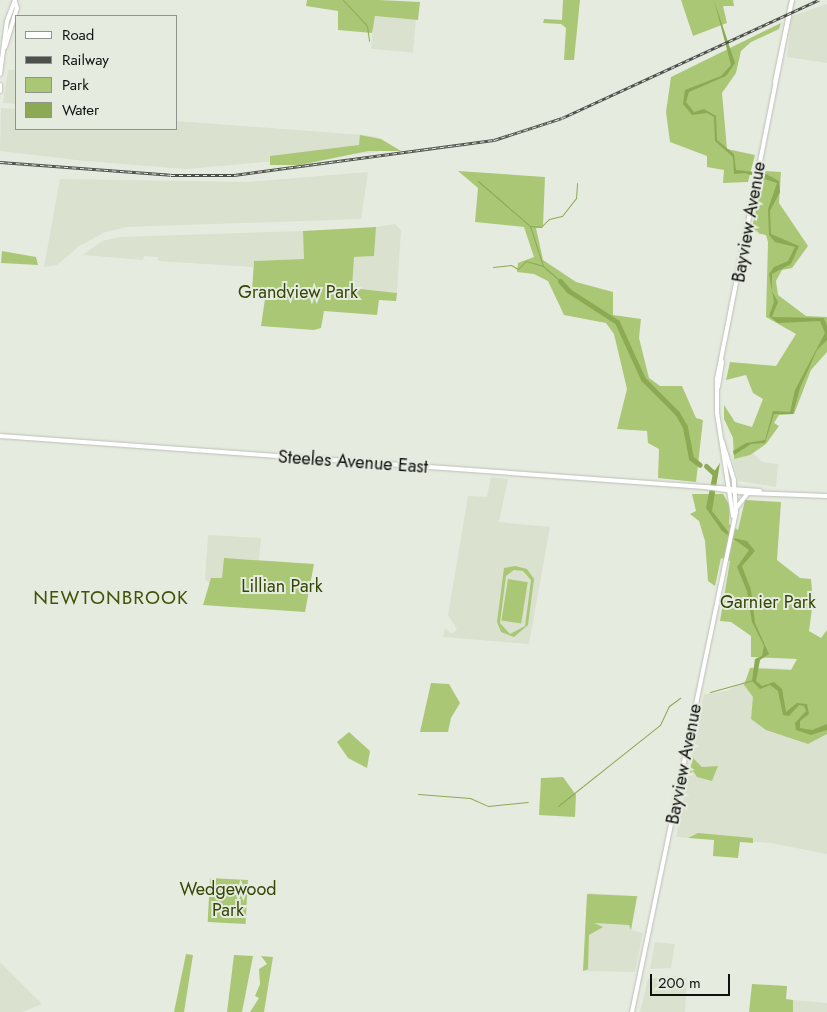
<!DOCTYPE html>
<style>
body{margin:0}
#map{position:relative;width:827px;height:1012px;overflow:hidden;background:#e6ebe0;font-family:Jost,sans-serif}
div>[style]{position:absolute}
.built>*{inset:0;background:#dae1cf;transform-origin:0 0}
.green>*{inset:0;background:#aac776;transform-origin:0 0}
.water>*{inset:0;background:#8ca953}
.stream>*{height:1px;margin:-0.5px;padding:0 0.5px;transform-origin:0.5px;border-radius:0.5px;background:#8ca953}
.river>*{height:5px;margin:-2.5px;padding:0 2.5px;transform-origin:2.5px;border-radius:2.5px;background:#8ca953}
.roads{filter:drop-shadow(0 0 1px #bbbfb5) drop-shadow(0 0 1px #bbbfb5)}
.major>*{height:4px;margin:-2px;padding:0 2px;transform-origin:2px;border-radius:2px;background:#fff}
.rail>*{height:3px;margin-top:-1.5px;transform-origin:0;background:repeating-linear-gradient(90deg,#e6ebe0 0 4px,#4e514b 0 8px);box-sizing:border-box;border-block:1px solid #4e514b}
span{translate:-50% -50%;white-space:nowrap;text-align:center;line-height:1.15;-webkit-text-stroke:4px #e6ebe0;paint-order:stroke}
.street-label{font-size:18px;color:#0f110d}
.park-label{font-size:18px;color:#334503}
.neighbourhood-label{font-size:19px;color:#3e5305;letter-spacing:1px}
.legend{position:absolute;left:15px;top:15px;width:162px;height:115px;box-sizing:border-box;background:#e6ebe0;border:1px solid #90948c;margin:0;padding:6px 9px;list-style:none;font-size:15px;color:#0f110d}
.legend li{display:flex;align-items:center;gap:10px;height:25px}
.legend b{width:25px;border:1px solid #90948c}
.scale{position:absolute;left:650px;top:974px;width:80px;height:22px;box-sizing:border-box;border:2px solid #0f110d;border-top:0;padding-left:6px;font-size:15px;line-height:18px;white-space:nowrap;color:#0f110d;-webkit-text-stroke:4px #e6ebe0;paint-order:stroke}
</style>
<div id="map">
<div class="built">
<i style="clip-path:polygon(827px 4px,827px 63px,787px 57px,792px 16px)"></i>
<i style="left:374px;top:16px;width:42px;height:33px;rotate:5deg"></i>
<i style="clip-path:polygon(8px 70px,16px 70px,16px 104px,3px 103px)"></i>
<i style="clip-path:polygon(1px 108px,16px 109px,16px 129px,176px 129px,176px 121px,363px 135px,377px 137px,378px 152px,186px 169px,85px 161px,0 151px)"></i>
<i style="clip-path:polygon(368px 172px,361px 219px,127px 227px,105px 232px,78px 247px,57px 265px,44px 267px,60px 179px,248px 182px)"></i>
<i style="clip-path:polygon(395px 224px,401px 230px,397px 293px,352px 288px,354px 257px,374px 256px,376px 227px)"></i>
<i style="clip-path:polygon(303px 231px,305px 259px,254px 261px,253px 267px,158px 261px,158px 257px,144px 256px,143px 260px,83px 255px,102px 241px,121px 237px)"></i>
<i style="clip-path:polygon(753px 453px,762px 462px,778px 464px,776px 487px,739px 481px,732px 459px)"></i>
<i style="clip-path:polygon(491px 477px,508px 479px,499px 522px,550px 527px,529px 644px,443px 637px,445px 628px,452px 634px,457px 629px,448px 615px,468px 496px,487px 497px)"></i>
<i style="clip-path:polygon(208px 535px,261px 538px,259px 560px,234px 559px,232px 586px,210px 584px,205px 579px)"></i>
<i style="clip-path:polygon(751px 667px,827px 671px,827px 854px,771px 843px,676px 837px,704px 694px,727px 691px,750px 678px)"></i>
<i style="clip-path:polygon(589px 893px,638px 896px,631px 930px,643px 933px,635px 972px,584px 971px)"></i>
<i style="clip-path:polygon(655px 942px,675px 944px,671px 968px,650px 969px)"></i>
<i style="clip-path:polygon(0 962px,42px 1004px,22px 1012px,0 1012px)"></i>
<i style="clip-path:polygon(671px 976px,687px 978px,685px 1012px,640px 1012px,648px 979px)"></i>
<i style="clip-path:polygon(793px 1000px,827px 1003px,827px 1012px,793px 1012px)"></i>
</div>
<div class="green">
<i style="clip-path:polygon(307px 0,379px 0,420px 2px,418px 20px,375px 16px,372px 33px,338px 30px,338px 11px,306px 6px)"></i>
<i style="clip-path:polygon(563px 0,580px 0,574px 60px,564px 60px,566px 28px,561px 24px,543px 23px,544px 19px,562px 20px)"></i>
<i style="clip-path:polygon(681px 0,733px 0,734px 6px,723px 6px,727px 23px,693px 36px)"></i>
<i style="clip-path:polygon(781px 23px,779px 29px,751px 42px,741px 51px,736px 73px,722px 93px,727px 149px,755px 155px,748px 182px,723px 183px,724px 170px,707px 167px,707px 156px,670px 142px,666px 112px,671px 77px)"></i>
<i style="clip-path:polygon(360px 135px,381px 139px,401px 151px,368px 151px,300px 165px,270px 165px,270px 156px,359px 145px)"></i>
<i style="clip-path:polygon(458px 171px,545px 177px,543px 227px,536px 228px,543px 260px,576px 282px,613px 292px,613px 315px,641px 319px,639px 338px,649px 378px,660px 386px,682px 386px,696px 418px,703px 420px,696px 482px,658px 478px,659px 449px,648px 443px,647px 431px,617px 429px,627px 389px,614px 334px,606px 323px,564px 315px,548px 281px,534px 274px,517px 272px,518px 263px,534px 257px,524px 227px,475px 222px,478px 188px)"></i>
<i style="clip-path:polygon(765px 171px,781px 172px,779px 203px,808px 246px,792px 268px,782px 270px,776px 281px,778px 295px,806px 316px,827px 317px,827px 352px,811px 370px,794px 414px,779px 415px,774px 423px,779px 426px,766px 444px,750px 455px,734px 459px,733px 438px,724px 419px,724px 405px,735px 422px,752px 427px,763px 399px,753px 393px,746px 375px,726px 380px,730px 362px,776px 366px,796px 334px,766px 317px,768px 242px,766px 235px,751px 232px)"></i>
<i style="clip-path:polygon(376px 227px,374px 256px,354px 257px,352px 288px,397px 293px,396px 301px,379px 300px,377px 315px,324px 311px,321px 328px,314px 330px,261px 326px,266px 292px,252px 291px,254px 261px,304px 259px,303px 231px)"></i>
<i style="clip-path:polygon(2px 251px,36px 257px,38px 265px,1px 263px)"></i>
<i style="clip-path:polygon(692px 494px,723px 494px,730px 506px,729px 524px,738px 530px,745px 500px,781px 502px,777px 560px,800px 578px,811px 579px,813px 601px,809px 631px,821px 638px,827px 630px,827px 734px,808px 744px,766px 730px,751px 719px,753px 697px,744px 685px,750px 668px,791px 670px,797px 659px,751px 657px,751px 636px,731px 622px,720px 621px,730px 561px,721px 558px,715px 586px,708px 581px,705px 541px,699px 521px,690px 514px,696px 511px)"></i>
<i style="clip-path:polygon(224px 558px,314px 564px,305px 612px,203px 605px,211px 578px,222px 578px)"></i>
<i style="clip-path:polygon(evenodd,515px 566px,527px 569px,534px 579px,528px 625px,514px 637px,501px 632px,497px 622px,504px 568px,515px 566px,514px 570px,523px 571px,531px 580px,525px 626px,510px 634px,500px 623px,506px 576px,514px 570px)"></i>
<i style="left:508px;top:579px;width:20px;height:42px;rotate:9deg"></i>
<i style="clip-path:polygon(431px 683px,449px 684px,460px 703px,451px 718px,448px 732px,420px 732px)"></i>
<i style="clip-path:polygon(349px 732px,370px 751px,367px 768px,348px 758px,337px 742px)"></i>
<i style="clip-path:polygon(693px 758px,702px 767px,718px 766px,712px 781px,697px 777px,693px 771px,689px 775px)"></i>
<i style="clip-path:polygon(563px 777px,576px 795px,575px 817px,539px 815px,541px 778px)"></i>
<i style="clip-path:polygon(698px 833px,753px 838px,753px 843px,740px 842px,738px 858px,713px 856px,714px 840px,688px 838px)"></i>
<i style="left:210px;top:878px;width:38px;height:44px;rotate:3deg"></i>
<i style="clip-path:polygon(587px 894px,632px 896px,630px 919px,632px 896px,637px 896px,631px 930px,629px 925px,594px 923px,603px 927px,589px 935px,588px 969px,583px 971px)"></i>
<i style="clip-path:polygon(186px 954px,193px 955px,184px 1012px,174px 1012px)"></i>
<i style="clip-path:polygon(234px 955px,253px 956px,242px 1012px,227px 1012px)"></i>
<i style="clip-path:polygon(261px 956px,273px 957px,264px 1012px,250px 1012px,259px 998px,255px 996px,260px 984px,259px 969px,267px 964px)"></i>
<i style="clip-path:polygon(752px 984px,787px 986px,786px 999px,793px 1000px,793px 1012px,749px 1012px)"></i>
</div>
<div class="water">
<i style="clip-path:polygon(714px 0,735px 63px,726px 76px,689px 92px,686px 102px,694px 112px,704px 109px,716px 116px,717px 140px,734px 154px,736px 170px,764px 173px,779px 181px,780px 192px,770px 211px,771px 234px,799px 246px,791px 264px,772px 274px,772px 291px,778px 302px,772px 317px,824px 318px,827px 326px,827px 340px,817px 350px,800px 388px,793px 414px,774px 414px,765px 443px,751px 444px,734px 455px,733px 451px,746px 443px,765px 440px,773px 411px,790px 412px,795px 390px,825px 333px,820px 321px,778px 323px,769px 316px,774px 302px,769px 274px,774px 267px,788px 261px,795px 247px,775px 242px,769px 235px,768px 209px,777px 183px,745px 173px,734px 174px,733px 157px,715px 141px,714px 117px,707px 113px,692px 115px,683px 104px,685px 90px,721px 76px,731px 65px)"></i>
<i style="clip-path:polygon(720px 463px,712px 511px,733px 538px,747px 541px,755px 551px,742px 566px,751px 590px,755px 623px,769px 654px,760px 660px,756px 681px,762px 686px,774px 682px,782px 689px,786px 712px,797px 703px,807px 704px,809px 714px,800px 721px,800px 728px,812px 730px,827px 724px,827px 730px,811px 735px,796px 730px,795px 723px,806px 711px,804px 706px,799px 705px,789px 716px,783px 715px,778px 691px,770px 685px,760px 689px,752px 681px,755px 659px,762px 656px,764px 646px,752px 622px,747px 591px,737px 567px,749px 550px,722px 531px,706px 508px,713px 473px)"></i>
</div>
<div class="stream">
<i style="left:343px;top:0;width:35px;rotate:47deg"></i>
<i style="left:367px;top:26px;width:15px;rotate:82deg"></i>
<i style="left:478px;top:181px;width:69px;rotate:40.9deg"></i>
<i style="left:530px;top:226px;width:42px;rotate:72deg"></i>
<i style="left:531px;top:226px;width:10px;rotate:6deg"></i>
<i style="left:541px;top:227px;width:11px;rotate:-45deg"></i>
<i style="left:549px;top:219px;width:13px;rotate:-13deg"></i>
<i style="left:562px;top:216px;width:23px;rotate:-52deg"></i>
<i style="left:576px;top:198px;width:15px;rotate:-86deg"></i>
<i style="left:493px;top:267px;width:18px;rotate:-6deg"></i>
<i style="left:511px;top:265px;width:8px;rotate:30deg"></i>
<i style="left:518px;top:269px;width:11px;rotate:-45deg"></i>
<i style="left:526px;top:261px;width:18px;rotate:16deg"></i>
<i style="left:543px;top:266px;width:23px;rotate:41deg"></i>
<i style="left:710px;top:692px;width:45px;rotate:-15.6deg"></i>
<i style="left:418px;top:794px;width:52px;rotate:4.4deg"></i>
<i style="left:470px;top:798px;width:20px;rotate:24deg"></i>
<i style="left:488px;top:806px;width:40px;rotate:-5.7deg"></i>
<i style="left:558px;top:806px;width:130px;rotate:-38.5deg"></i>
<i style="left:660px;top:725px;width:21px;rotate:-65deg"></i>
<i style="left:669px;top:706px;width:14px;rotate:-36deg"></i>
</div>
<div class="river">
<i style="left:560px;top:281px;width:13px;rotate:48deg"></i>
<i style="left:569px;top:291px;width:57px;rotate:32.9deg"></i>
<i style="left:617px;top:322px;width:63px;rotate:65.5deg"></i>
<i style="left:643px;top:379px;width:48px;rotate:45deg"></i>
<i style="left:677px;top:413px;width:16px;rotate:60deg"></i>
<i style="left:685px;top:427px;width:32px;rotate:79deg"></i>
<i style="left:691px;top:458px;width:11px;rotate:38deg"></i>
<i style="left:706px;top:466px;width:12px;rotate:42deg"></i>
</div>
<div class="roads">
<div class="major">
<i style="left:5px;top:47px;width:41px;rotate:-72.9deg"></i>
<i style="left:17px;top:8px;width:6px;rotate:-108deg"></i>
<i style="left:0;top:74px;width:53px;rotate:-82.5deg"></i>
<i style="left:7px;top:21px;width:22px;rotate:-69deg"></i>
<i style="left:775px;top:82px;width:84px;rotate:-78.3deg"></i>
<i style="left:0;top:85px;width:6px;rotate:90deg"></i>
<i style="left:718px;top:387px;width:26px;rotate:-81deg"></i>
<i style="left:0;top:436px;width:762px;rotate:4.14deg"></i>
<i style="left:705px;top:487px;width:43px;rotate:7.9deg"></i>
<i style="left:748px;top:493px;width:79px;rotate:2.2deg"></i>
<i style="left:737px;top:507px;width:16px;rotate:-52deg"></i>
<i style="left:733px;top:516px;width:104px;rotate:-98.8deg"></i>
<i style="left:717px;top:413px;width:34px;rotate:-90deg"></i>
<i style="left:717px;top:379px;width:377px;rotate:-78.8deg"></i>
<i style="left:632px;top:1012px;width:511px;rotate:-78.25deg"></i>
<i style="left:736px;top:512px;width:32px;rotate:-94deg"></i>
<i style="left:734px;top:480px;width:41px;rotate:-107.1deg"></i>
</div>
</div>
<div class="rail">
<i style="left:0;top:162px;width:171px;rotate:4.3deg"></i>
<i style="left:171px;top:175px;width:63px"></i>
<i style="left:234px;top:175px;width:262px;rotate:-7.7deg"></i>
<i style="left:494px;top:140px;width:71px;rotate:-17.9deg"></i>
<i style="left:562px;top:118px;width:283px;rotate:-24.7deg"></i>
</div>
<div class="street-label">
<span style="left:749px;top:222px;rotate:-80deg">Bayview Avenue</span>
<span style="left:353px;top:462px;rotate:4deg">Steeles Avenue East</span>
<span style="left:684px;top:764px;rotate:-79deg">Bayview Avenue</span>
</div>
<div class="park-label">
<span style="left:298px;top:292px">Grandview Park</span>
<span style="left:282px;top:586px">Lillian Park</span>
<span style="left:768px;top:602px">Garnier Park</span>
<span style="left:228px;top:900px">Wedgewood<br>Park</span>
</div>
<div class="neighbourhood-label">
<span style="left:111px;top:598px">NEWTONBROOK</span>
</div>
<ul class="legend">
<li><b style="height:6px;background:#fff"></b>Road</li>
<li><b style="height:6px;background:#4e514b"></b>Railway</li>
<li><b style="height:14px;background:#aac776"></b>Park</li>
<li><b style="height:14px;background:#8ca953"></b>Water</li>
</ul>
<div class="scale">200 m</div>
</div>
